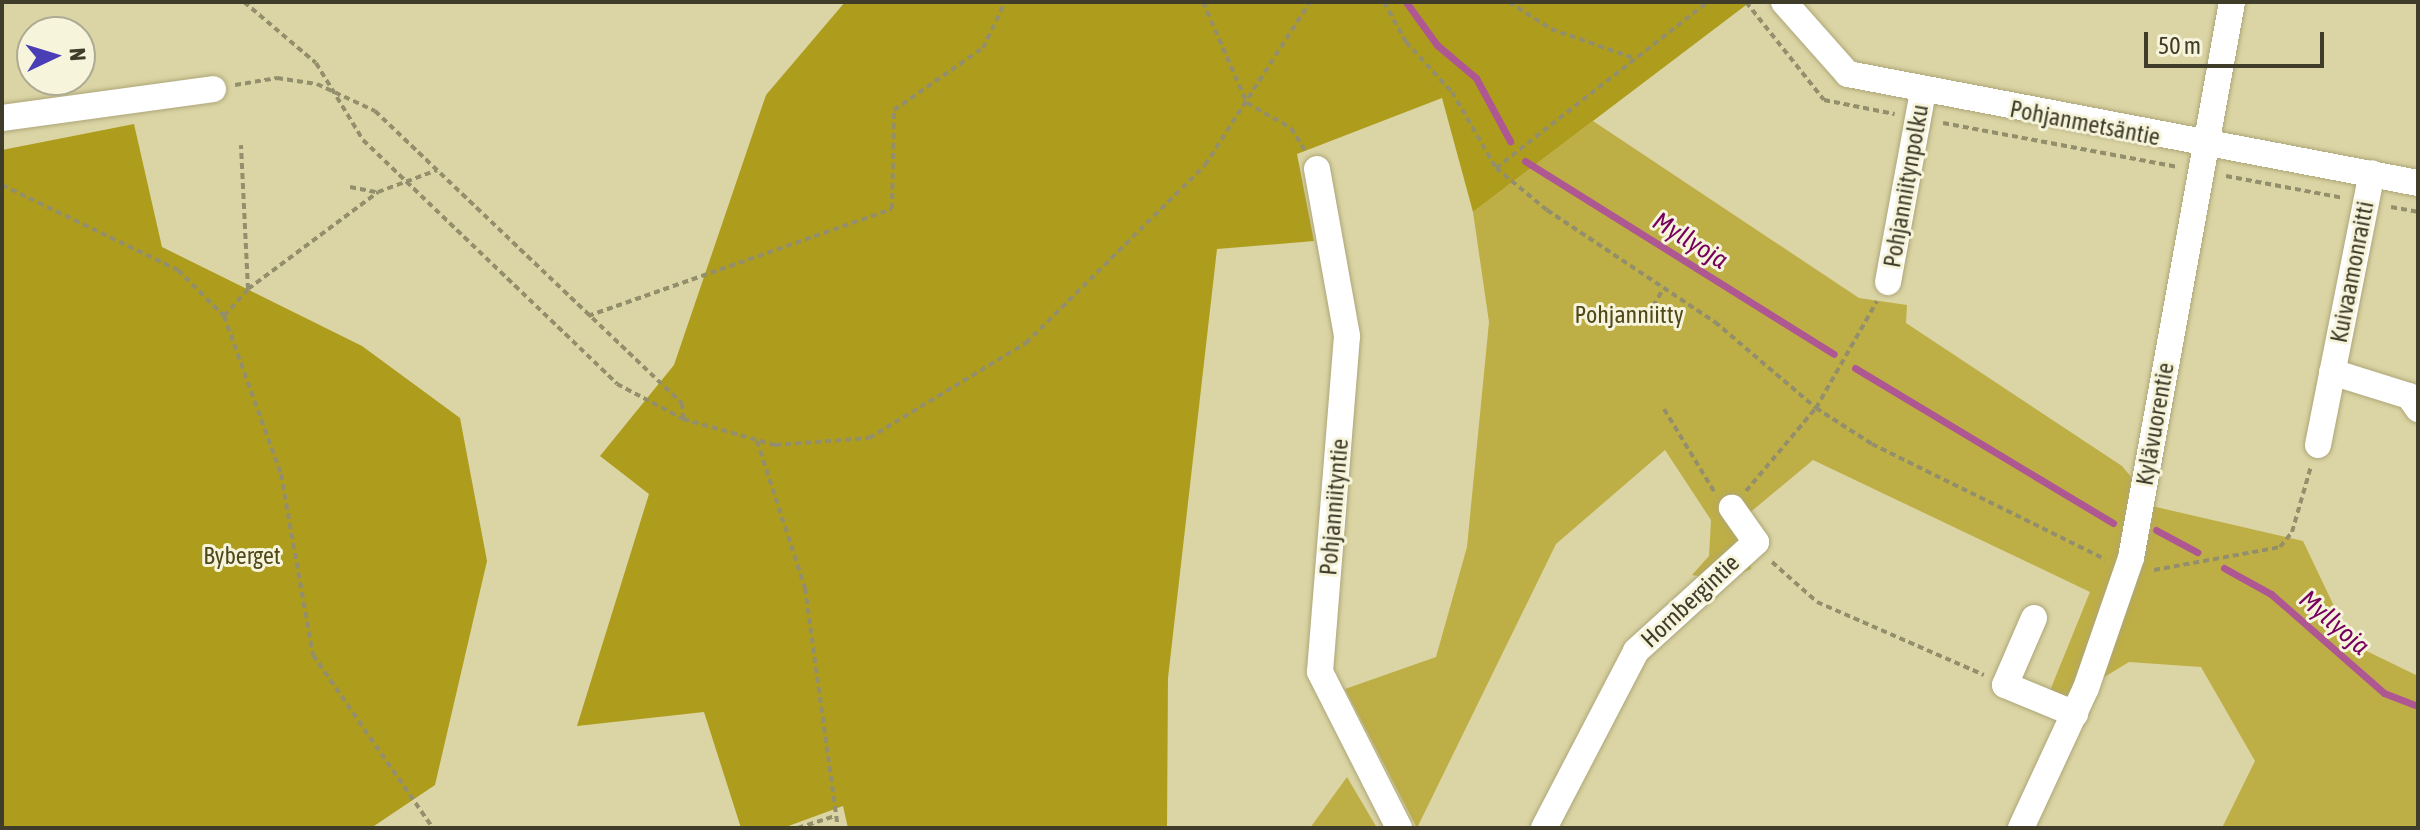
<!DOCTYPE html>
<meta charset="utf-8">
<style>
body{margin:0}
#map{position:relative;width:2420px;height:830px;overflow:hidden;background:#dbd4a4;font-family:"Asap Condensed",sans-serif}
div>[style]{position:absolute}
.green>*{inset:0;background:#beae46}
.forest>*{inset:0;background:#ae9c1d}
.stream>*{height:7px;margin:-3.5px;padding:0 3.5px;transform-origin:3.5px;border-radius:3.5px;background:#ae5793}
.path>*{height:4px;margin-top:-2px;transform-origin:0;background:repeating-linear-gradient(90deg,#938e6b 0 6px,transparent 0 10px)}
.roads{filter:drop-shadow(0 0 2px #ada678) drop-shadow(0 0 2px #ada678)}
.minor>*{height:26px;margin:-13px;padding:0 13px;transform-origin:13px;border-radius:13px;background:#fff}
span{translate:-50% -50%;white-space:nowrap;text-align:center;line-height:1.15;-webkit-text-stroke:6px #f7f4dc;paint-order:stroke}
.street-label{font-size:24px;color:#3f3c29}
.park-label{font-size:24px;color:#504819}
.water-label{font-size:26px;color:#76005d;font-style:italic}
.frame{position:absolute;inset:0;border:4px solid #3f3c29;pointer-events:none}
.north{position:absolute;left:16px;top:16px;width:80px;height:80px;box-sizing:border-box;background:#f7f4dc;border:2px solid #adaa94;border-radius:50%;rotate:86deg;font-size:22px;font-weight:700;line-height:32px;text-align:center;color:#3f3c29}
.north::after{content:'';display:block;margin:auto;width:28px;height:36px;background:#493eb5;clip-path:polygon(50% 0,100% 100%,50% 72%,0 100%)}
.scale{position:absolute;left:2144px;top:32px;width:180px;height:36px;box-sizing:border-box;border:4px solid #3f3c29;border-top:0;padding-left:10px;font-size:24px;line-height:28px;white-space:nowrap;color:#3f3c29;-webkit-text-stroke:6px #f7f4dc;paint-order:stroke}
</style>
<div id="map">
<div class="green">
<i style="clip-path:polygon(1593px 121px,1859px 298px,1907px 305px,1906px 323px,2122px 466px,2156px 507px,2303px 541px,2352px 644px,2418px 676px,2418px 828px,2222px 828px,2255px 761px,2201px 667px,2129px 662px,2086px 688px,2075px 714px,2049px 693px,2090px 592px,1813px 460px,1747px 515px,1751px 569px,1722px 581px,1692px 575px,1709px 556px,1711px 520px,1665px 450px,1556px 544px,1417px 828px,1345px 689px,1436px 657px,1467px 547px,1489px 322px,1473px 212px)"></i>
<i style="clip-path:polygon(1347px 777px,1377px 828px,1310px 828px)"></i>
</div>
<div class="forest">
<i style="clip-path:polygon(845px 2px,1750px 2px,1473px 212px,1442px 98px,1297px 154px,1314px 241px,1217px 249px,1168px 678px,1167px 828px,848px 828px,843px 806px,783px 828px,741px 828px,704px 712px,577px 726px,649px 494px,600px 456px,674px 365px,766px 95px)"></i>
<i style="clip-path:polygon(134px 124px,162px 247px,362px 346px,460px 418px,487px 561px,435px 785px,371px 828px,2px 828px,2px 150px)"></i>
</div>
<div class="stream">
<i style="left:1406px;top:2px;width:53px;rotate:54.2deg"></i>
<i style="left:1437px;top:45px;width:51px;rotate:40.2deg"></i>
<i style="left:1476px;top:78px;width:72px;rotate:61.6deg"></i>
<i style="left:1525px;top:161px;width:364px;rotate:32deg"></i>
<i style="left:1855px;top:368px;width:301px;rotate:31deg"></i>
<i style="left:2156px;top:530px;width:47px;rotate:28.2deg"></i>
<i style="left:2224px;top:568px;width:54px;rotate:29deg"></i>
<i style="left:2271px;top:594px;width:150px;rotate:41.2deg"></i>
<i style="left:2384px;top:693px;width:36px;rotate:21deg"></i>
</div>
<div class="path">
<i style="left:244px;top:2px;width:94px;rotate:40.3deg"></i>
<i style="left:316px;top:63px;width:90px;rotate:58.6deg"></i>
<i style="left:363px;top:140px;width:352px;rotate:43.8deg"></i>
<i style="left:617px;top:384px;width:75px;rotate:27.9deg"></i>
<i style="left:683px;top:419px;width:96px;rotate:15.8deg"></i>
<i style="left:775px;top:445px;width:94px;rotate:-4.3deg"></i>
<i style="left:869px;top:438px;width:184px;rotate:-31.2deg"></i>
<i style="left:1026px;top:343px;width:252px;rotate:-44.8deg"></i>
<i style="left:1205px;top:165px;width:194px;rotate:-57.2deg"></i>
<i style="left:1203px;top:2px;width:110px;rotate:66.5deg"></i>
<i style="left:1247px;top:103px;width:51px;rotate:29.6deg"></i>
<i style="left:1291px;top:128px;width:26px;rotate:58deg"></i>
<i style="left:1384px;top:2px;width:46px;rotate:61.2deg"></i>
<i style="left:1406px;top:42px;width:68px;rotate:47.4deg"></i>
<i style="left:1452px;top:92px;width:88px;rotate:59.9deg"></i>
<i style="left:1496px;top:168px;width:66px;rotate:39.5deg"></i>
<i style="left:1547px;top:210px;width:202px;rotate:33.7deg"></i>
<i style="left:1715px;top:322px;width:133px;rotate:40.4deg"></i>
<i style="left:1816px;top:408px;width:67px;rotate:32.7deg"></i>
<i style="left:1872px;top:444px;width:260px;rotate:26.3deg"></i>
<i style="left:1509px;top:2px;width:50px;rotate:32.7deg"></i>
<i style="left:1551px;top:29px;width:90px;rotate:19.4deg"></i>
<i style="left:1746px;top:2px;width:125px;rotate:51.5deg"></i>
<i style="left:1824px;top:100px;width:72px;rotate:11.2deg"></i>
<i style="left:235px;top:85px;width:43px;rotate:-9.5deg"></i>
<i style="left:277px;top:78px;width:40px;rotate:8.5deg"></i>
<i style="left:317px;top:84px;width:64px;rotate:25deg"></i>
<i style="left:375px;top:111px;width:424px;rotate:43.6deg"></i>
<i style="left:682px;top:403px;width:16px;rotate:86deg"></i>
<i style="left:1943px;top:123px;width:239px;rotate:10.6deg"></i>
<i style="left:1496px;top:168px;width:269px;rotate:-38.1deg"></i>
<i style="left:2226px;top:176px;width:119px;rotate:10.6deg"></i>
<i style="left:2px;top:185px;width:195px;rotate:25.8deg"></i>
<i style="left:178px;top:270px;width:65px;rotate:45deg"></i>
<i style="left:224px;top:316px;width:168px;rotate:70.2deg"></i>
<i style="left:281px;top:474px;width:184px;rotate:80deg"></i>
<i style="left:313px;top:655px;width:211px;rotate:55.3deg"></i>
<i style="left:350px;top:187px;width:26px;rotate:11deg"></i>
<i style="left:2391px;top:207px;width:27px;rotate:10deg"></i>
<i style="left:248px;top:289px;width:162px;rotate:-36.7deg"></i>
<i style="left:378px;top:192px;width:63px;rotate:-20.4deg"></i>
<i style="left:1653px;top:306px;width:21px;rotate:-59deg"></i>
<i style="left:224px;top:316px;width:36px;rotate:-48deg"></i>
<i style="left:248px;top:289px;width:144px;rotate:-92.8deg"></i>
<i style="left:588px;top:316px;width:322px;rotate:-19.4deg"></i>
<i style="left:892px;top:209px;width:99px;rotate:-88.8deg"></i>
<i style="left:894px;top:110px;width:108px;rotate:-34.9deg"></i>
<i style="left:983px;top:48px;width:51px;rotate:-64.4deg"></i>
<i style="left:1664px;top:409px;width:98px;rotate:58.7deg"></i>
<i style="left:757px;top:441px;width:155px;rotate:71.9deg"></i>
<i style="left:805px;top:588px;width:242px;rotate:82.2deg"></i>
<i style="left:1746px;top:491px;width:109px;rotate:-49.9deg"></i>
<i style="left:1816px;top:408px;width:123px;rotate:-60.3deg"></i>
<i style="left:1772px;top:562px;width:60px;rotate:41.6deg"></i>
<i style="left:1817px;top:602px;width:182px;rotate:23.6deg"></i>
<i style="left:2154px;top:570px;width:128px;rotate:-10.3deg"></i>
<i style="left:2280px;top:547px;width:19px;rotate:-51deg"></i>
<i style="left:2292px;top:532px;width:69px;rotate:-73.9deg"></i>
<i style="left:798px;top:828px;width:40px;rotate:-18deg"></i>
</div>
<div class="roads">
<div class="minor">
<i style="left:1784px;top:2px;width:96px;rotate:48.4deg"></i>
<i style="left:1848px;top:74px;width:580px;rotate:10.83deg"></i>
<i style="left:2px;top:118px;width:213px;rotate:-7.8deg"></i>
<i style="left:1317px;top:169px;width:170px;rotate:79.8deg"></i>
<i style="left:1347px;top:336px;width:337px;rotate:94.6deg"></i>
<i style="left:1320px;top:672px;width:175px;rotate:63.1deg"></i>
<i style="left:1888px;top:282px;width:194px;rotate:-79.6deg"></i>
<i style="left:2332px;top:372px;width:81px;rotate:17.3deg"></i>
<i style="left:2409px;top:396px;width:16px;rotate:55deg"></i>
<i style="left:2318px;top:445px;width:277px;rotate:-78.8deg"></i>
<i style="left:2034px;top:618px;width:73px;rotate:113.4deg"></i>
<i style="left:2005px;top:685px;width:76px;rotate:22.5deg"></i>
<i style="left:1544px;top:828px;width:199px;rotate:-62.5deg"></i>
<i style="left:1636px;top:651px;width:162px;rotate:-42.2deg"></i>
<i style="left:1756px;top:542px;width:42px;rotate:-125.2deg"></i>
<i style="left:2021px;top:828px;width:154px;rotate:-65.1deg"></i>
<i style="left:2086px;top:688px;width:138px;rotate:-70.9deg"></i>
<i style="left:2131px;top:558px;width:565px;rotate:-79.7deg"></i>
</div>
</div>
<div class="street-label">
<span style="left:2085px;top:123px;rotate:11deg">Pohjanmetsäntie</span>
<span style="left:1906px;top:186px;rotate:-80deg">Pohjanniitynpolku</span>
<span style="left:2352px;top:272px;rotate:-79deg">Kuivaamonraitti</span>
<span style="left:2155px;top:424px;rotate:-80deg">Kylävuorentie</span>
<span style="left:1334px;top:507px;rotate:-85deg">Pohjanniityntie</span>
<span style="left:1690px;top:601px;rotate:-43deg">Hornbergintie</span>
</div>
<div class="park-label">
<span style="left:1629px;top:315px">Pohjanniitty</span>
<span style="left:242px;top:556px">Byberget</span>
</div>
<div class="water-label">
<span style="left:1690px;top:241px;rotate:32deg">Myllyoja</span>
<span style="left:2334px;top:623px;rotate:41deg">Myllyoja</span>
</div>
<div class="frame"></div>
<div class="north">N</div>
<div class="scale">50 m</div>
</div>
